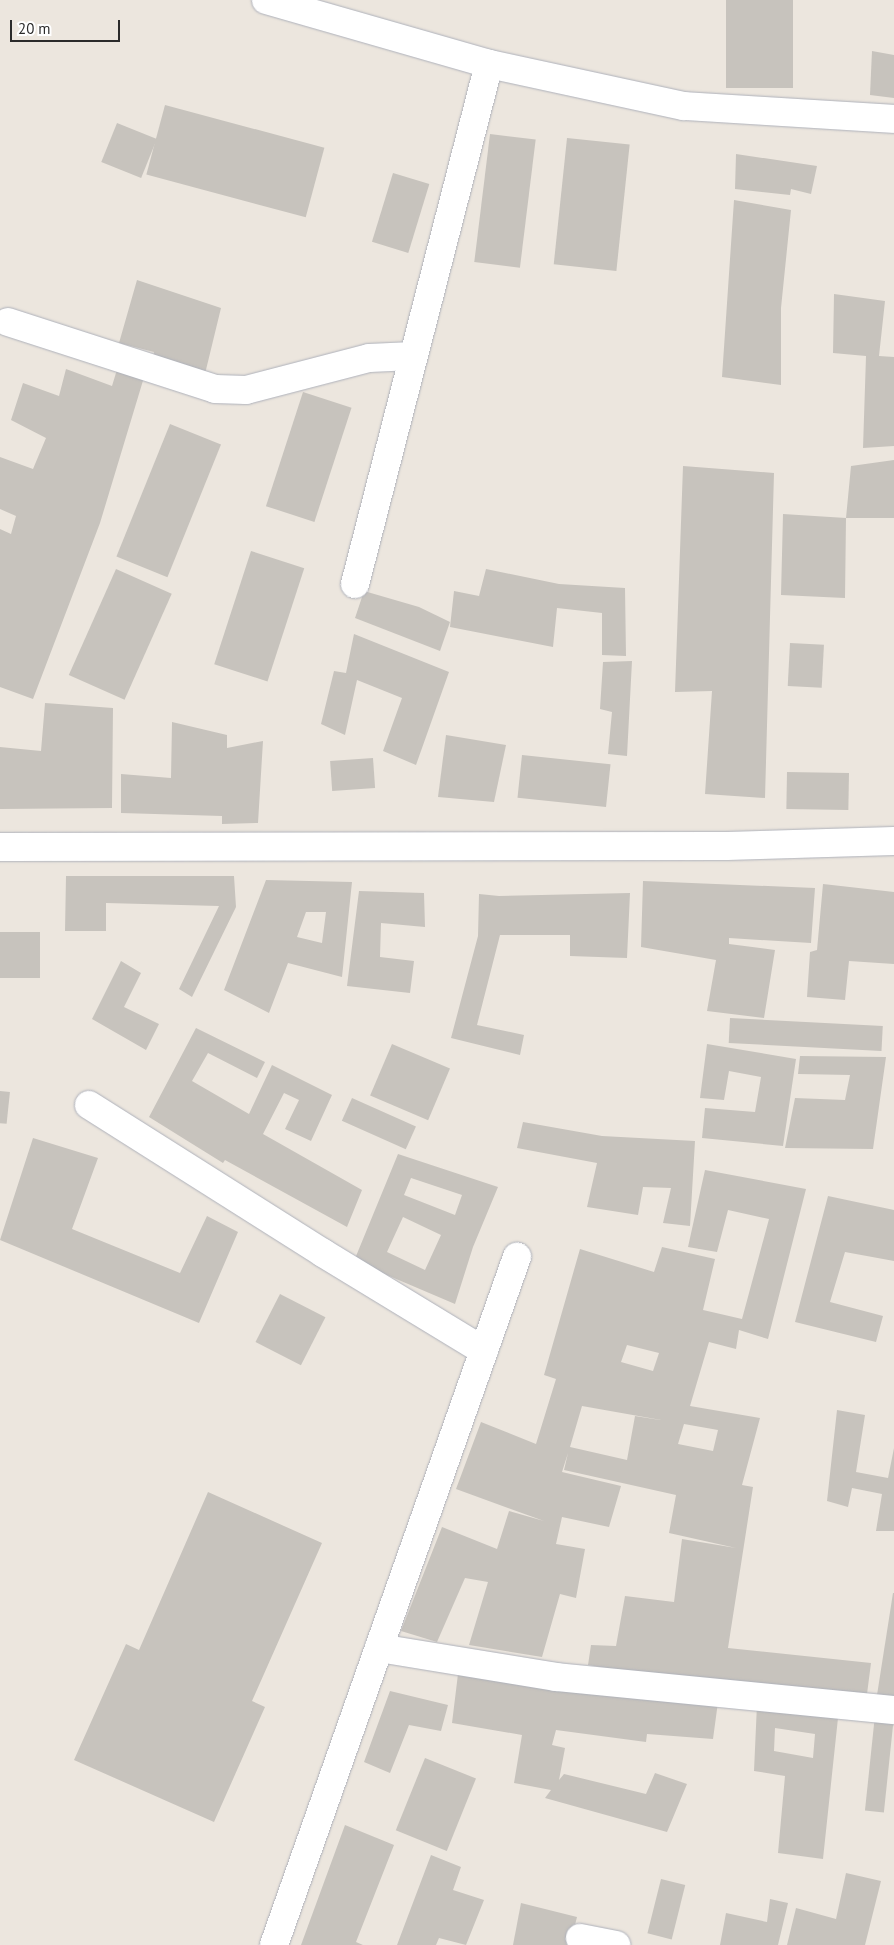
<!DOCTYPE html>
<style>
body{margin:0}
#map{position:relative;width:894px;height:1945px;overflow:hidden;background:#ece6de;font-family:"PT Sans",sans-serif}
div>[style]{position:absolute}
.building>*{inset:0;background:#c7c3bd;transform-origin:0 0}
.roads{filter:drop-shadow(0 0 1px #aeb1ba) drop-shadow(0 0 1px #aeb1ba)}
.street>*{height:28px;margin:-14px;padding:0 14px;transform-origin:14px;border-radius:14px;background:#fff}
.secondary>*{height:28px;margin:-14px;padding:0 14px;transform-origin:14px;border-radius:14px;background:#fff}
span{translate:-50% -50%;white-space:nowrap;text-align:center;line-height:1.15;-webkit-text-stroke:5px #fff;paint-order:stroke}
.scale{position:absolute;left:10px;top:20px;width:110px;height:22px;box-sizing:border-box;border:2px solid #2b2b2b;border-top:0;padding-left:6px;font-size:15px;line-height:18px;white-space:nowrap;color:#2b2b2b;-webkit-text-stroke:4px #fff;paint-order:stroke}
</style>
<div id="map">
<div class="building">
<i style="left:726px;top:0;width:67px;height:88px"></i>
<i style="clip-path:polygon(872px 51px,894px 55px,894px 98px,870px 95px)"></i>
<i style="left:165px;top:105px;width:165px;height:72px;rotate:15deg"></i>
<i style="left:117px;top:123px;width:43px;height:42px;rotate:22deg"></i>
<i style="left:490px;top:134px;width:46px;height:129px;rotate:7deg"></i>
<i style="left:567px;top:138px;width:63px;height:127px;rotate:6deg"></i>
<i style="clip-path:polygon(736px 154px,817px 166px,811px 194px,791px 189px,790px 195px,735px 189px)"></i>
<i style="left:393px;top:173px;width:38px;height:72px;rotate:17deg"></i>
<i style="clip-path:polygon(734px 200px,791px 210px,781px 308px,781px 385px,722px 377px)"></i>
<i style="clip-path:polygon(137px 280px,221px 308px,204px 378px,152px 361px,154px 352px,119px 343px)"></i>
<i style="clip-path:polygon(834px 294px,885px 301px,879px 356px,894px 357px,894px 446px,863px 448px,866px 356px,833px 353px)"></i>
<i style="clip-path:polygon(119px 363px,145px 374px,100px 523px,33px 699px,0 687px,0 529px,11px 534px,16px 516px,0 509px,0 457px,33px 469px,46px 438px,11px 420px,23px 383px,59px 396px,66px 369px,112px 386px)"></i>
<i style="left:303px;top:392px;width:51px;height:120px;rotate:18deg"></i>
<i style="left:170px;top:424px;width:55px;height:143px;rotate:22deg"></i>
<i style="clip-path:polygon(894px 460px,894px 518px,846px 518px,845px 598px,781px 595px,783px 514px,846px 518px,851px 466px)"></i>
<i style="clip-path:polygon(683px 466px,774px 473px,765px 798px,705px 794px,712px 691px,675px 692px)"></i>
<i style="left:251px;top:551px;width:56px;height:119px;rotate:18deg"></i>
<i style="left:116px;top:569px;width:61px;height:116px;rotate:24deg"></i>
<i style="clip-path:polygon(486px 569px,559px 584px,625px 588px,626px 656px,602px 655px,602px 613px,557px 608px,553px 647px,450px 627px,454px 591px,479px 596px)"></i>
<i style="clip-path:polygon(364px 591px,419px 607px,450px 622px,440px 651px,355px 618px)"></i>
<i style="clip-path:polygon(354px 634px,449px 672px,416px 765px,383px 751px,402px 698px,357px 680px,345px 735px,321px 724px,334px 671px,346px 673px)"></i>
<i style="left:790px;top:643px;width:34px;height:43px;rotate:3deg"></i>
<i style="clip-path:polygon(632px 661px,627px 756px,608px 754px,612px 712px,600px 709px,603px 662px)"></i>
<i style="clip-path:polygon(45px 703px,113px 708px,112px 808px,0 809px,0 747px,41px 751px)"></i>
<i style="clip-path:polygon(172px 722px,227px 735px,227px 748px,263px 741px,258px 823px,222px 824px,222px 816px,121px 813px,121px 774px,171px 778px)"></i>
<i style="clip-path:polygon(446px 735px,506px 745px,494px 802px,438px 797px)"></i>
<i style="left:522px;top:755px;width:89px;height:43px;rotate:6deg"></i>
<i style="left:373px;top:758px;width:30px;height:43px;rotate:86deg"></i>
<i style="left:787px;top:772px;width:62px;height:37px;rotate:1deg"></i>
<i style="clip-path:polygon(66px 876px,234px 876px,236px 907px,192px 997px,179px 989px,219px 906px,106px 903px,106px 931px,65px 931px)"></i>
<i style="clip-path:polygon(evenodd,266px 880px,352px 882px,342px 977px,288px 963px,269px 1013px,224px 990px,266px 880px,306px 912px,326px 912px,322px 943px,297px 937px,306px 912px)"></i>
<i style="clip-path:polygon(643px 881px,815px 888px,811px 943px,729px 938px,729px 944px,775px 950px,764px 1018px,707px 1011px,716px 960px,641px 947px)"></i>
<i style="clip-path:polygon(823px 884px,894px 892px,894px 964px,849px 961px,845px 1000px,807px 997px,810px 952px,817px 950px)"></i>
<i style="clip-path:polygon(359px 891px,424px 893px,425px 927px,381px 923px,380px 957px,414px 961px,410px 993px,347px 986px)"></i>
<i style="clip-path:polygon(630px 893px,627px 958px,570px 956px,570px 935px,500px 935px,477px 1025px,524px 1035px,520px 1055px,451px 1038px,478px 936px,479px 894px,499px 896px)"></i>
<i style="left:0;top:932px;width:40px;height:46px"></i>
<i style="clip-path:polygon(121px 961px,141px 973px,124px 1007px,159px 1024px,146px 1050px,92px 1019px)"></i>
<i style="left:730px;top:1018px;width:153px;height:25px;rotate:3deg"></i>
<i style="clip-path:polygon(196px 1028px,265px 1062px,257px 1078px,208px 1053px,192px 1081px,249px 1114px,272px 1065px,332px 1095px,311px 1141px,285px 1129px,299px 1100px,284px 1093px,263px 1134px,362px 1190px,347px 1227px,225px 1160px,223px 1163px,149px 1117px)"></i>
<i style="left:392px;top:1044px;width:63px;height:56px;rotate:23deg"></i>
<i style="clip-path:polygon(707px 1044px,796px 1059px,783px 1146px,702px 1138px,705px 1108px,755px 1112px,761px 1077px,729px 1071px,724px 1100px,700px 1098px)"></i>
<i style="clip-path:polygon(800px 1056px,886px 1057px,873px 1149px,785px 1148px,795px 1098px,845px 1100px,850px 1075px,798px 1074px)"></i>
<i style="left:0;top:1091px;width:10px;height:32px;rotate:6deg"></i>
<i style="left:352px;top:1098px;width:70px;height:25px;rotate:24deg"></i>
<i style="clip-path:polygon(523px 1122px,602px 1136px,695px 1141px,690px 1226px,663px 1223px,671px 1188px,643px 1187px,638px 1215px,587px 1207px,597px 1163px,517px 1148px)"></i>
<i style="clip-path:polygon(33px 1138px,98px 1158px,72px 1229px,180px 1273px,207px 1216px,238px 1232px,199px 1323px,0 1240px)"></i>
<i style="clip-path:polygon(evenodd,398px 1154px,498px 1187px,473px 1247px,455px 1304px,354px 1261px,398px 1154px,411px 1178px,462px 1195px,455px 1215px,404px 1195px,411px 1178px,398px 1154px,403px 1217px,441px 1235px,425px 1270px,387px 1252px,403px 1217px)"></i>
<i style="clip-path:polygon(evenodd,705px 1170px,806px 1189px,768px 1339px,739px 1330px,736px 1349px,709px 1342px,690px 1406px,760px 1418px,742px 1485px,753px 1487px,728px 1648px,871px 1663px,867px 1694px,635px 1673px,588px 1665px,591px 1645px,616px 1646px,625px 1596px,674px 1602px,682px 1539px,736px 1548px,669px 1533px,676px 1495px,564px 1470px,568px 1453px,562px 1472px,621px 1486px,609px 1527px,562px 1517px,556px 1544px,585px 1549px,576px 1598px,560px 1594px,542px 1657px,469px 1645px,488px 1582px,465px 1578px,437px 1642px,401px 1631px,442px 1527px,497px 1549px,509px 1511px,544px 1521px,456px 1489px,481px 1422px,536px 1444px,556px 1379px,544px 1375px,580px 1249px,654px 1272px,662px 1247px,715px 1259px,703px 1310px,742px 1319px,769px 1219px,728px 1210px,717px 1252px,688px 1247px,705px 1170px,627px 1345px,659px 1353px,653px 1371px,621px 1362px,627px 1345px,705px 1170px,582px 1406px,661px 1420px,660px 1420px,635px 1416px,627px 1460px,570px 1447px,582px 1406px,705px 1170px,684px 1424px,718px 1430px,713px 1451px,678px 1444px,684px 1424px)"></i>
<i style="clip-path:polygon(828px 1196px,894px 1210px,894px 1261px,845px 1252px,830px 1302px,883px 1316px,876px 1342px,795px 1322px)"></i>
<i style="left:280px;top:1294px;width:51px;height:54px;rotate:27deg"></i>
<i style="clip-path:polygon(837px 1410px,865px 1415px,856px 1472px,888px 1478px,894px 1448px,894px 1531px,876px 1531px,882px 1494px,852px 1488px,848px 1507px,827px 1501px)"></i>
<i style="clip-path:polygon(208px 1492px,322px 1543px,252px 1701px,265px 1707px,214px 1822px,74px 1760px,126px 1644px,139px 1650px)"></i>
<i style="clip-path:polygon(893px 1593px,894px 1593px,894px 1697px,877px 1695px)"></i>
<i style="clip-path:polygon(458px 1674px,718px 1702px,713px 1739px,647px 1734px,646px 1742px,556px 1730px,552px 1745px,565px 1748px,559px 1780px,564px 1774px,646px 1794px,655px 1773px,687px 1784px,667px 1832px,545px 1798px,551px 1790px,514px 1783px,522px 1735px,452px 1723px)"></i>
<i style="clip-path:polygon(390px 1691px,448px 1705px,441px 1731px,409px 1725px,390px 1773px,364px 1762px)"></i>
<i style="clip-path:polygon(evenodd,757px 1704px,838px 1718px,823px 1859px,778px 1853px,785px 1776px,754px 1771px,757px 1704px,775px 1728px,815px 1734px,813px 1758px,774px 1751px,775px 1728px)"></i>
<i style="left:875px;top:1715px;width:19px;height:96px;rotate:6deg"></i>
<i style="left:425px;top:1758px;width:55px;height:78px;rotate:22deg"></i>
<i style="clip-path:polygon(345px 1825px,394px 1845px,356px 1942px,363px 1945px,301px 1945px)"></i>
<i style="clip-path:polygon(431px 1855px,461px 1867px,453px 1890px,484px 1900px,466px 1945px,439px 1938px,436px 1945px,397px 1945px)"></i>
<i style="clip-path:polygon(846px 1873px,881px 1881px,865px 1945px,787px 1945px,796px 1908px,836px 1919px)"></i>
<i style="left:661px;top:1879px;width:25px;height:56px;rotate:14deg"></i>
<i style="clip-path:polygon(770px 1899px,788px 1903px,778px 1945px,720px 1945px,726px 1913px,767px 1922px)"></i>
<i style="clip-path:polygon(521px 1903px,577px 1917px,570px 1945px,513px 1945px)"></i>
</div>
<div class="roads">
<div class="street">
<i style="left:266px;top:0;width:232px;rotate:16deg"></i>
<i style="left:489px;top:64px;width:199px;rotate:12.2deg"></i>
<i style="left:684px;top:106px;width:210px;rotate:3.5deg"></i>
<i style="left:8px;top:322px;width:218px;rotate:17.9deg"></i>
<i style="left:215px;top:389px;width:31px;rotate:2deg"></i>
<i style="left:246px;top:390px;width:127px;rotate:-14.6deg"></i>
<i style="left:369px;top:358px;width:44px;rotate:-2.6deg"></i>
<i style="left:355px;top:584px;width:537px;rotate:-75.55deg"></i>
<i style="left:89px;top:1105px;width:277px;rotate:32.3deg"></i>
<i style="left:323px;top:1253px;width:188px;rotate:31.3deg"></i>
<i style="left:379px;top:1648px;width:179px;rotate:9.3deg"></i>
<i style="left:556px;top:1677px;width:340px;rotate:5.6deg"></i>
<i style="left:580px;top:1938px;width:37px;rotate:11deg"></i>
<i style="left:274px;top:1945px;width:730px;rotate:-70.55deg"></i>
</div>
<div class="secondary">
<i style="left:0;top:847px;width:727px;rotate:-0.08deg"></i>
<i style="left:727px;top:846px;width:167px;rotate:-1.7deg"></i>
</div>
</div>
<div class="scale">20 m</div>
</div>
